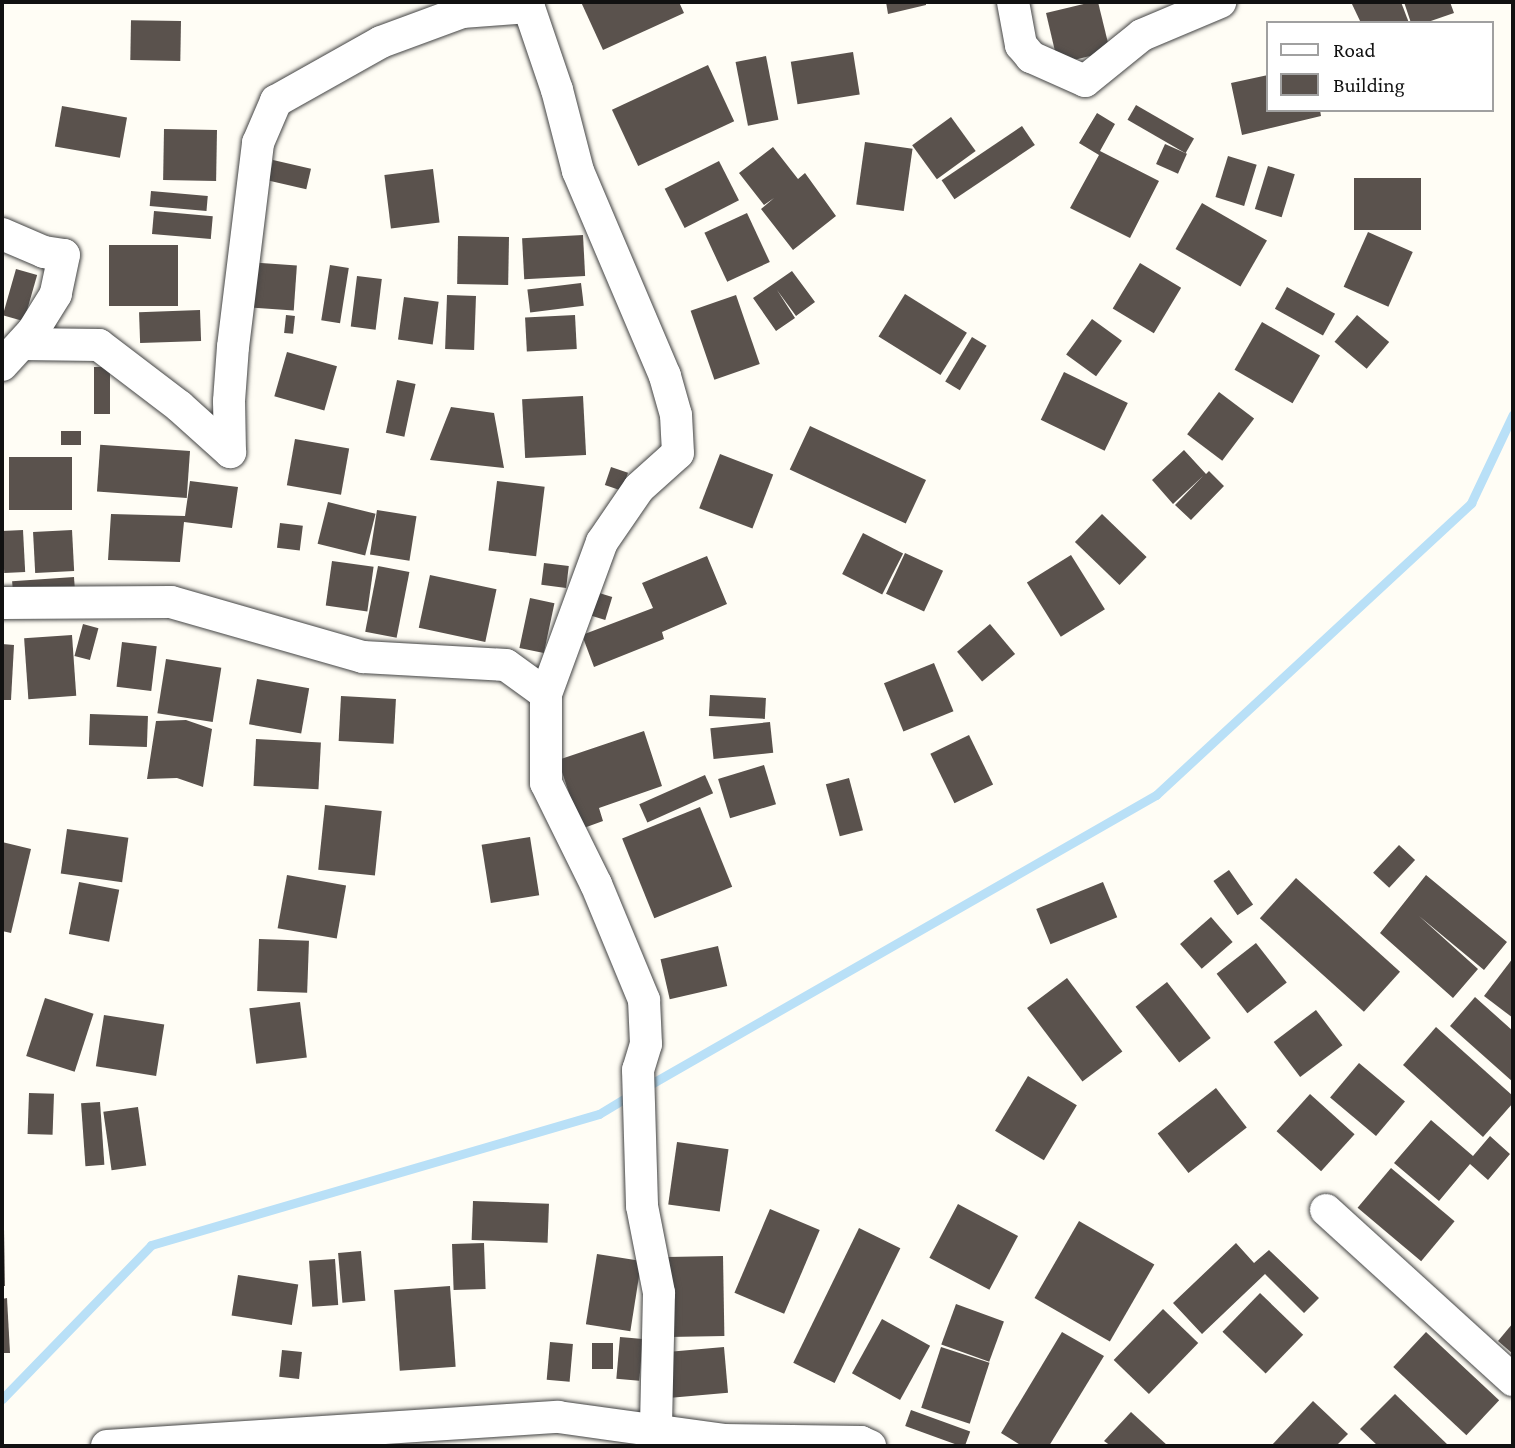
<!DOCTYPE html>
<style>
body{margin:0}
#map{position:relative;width:1515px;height:1448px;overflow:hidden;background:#fffdf5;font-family:"Crimson Pro",serif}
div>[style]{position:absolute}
.stream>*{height:9px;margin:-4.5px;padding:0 4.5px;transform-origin:4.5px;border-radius:4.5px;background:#b9e0f7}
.building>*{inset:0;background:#5a524d;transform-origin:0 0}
.roads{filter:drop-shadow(0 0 2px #444) drop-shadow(0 0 2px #444)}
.street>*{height:32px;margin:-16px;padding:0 16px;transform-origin:16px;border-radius:16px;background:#fff}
span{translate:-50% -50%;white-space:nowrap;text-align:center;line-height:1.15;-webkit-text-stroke:7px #fff;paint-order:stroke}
.frame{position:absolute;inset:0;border:4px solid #111;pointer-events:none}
.legend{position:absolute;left:1266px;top:21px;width:228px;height:91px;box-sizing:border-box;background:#fff;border:2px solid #a0a0a0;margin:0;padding:9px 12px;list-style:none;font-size:21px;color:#111}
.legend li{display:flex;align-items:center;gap:14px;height:35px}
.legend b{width:35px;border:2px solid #a0a0a0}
</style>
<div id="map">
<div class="stream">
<i style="left:644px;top:1088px;width:590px;rotate:-29.78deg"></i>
<i style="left:1156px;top:795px;width:430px;rotate:-42.8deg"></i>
<i style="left:1471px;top:503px;width:98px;rotate:-64.7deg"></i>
<i style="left:2px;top:1399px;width:214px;rotate:-45.9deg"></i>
<i style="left:151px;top:1245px;width:467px;rotate:-16.3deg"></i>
<i style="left:599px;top:1114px;width:37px;rotate:-31deg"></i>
</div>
<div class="building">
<i style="clip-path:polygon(581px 2px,679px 2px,684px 13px,603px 50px)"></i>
<i style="clip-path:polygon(886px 2px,926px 2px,926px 5px,888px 14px)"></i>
<i style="clip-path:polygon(1092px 2px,1098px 2px,1110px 51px,1058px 64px,1046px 13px)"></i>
<i style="clip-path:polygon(1351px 2px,1401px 2px,1409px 23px,1361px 23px)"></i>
<i style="clip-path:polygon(1404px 2px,1450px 2px,1454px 13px,1425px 23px,1411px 23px)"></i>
<i style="left:181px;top:21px;width:40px;height:50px;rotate:91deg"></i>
<i style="left:853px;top:52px;width:43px;height:63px;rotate:81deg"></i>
<i style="left:766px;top:56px;width:65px;height:31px;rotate:79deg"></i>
<i style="left:708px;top:65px;width:62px;height:106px;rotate:65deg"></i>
<i style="clip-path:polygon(1268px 75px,1268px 110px,1320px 110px,1321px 116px,1242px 135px,1231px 83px)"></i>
<i style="left:1136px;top:105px;width:67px;height:17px;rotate:30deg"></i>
<i style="left:62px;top:106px;width:66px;height:41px;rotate:10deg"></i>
<i style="clip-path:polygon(1097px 113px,1115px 124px,1100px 151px,1159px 181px,1130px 238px,1070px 208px,1099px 155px,1079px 143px)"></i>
<i style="left:951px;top:117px;width:42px;height:48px;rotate:54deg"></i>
<i style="left:1022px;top:126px;width:23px;height:97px;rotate:56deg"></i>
<i style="left:164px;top:129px;width:53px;height:51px;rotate:1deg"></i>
<i style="left:865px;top:142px;width:48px;height:63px;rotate:8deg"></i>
<i style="left:1165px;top:144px;width:24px;height:22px;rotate:24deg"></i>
<i style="clip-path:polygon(773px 147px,798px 179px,805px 173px,836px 216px,793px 250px,761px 209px,774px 198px,764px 205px,739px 173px)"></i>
<i style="left:1228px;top:156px;width:30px;height:43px;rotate:17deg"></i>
<i style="left:273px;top:160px;width:39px;height:21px;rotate:13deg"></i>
<i style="left:719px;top:161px;width:44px;height:61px;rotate:63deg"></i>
<i style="left:1268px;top:166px;width:28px;height:45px;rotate:17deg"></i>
<i style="left:433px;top:169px;width:54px;height:49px;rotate:83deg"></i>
<i style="left:1354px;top:178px;width:67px;height:52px"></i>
<i style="left:151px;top:191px;width:57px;height:15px;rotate:5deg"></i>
<i style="left:1202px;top:203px;width:75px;height:53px;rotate:30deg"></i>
<i style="left:154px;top:211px;width:59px;height:23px;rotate:5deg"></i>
<i style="left:747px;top:213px;width:54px;height:47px;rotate:65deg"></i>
<i style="left:1368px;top:232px;width:49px;height:60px;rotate:24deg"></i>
<i style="left:583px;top:235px;width:41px;height:61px;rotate:87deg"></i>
<i style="left:458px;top:236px;width:51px;height:48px;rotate:1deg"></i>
<i style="left:109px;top:245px;width:69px;height:61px"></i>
<i style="left:246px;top:262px;width:51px;height:45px;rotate:4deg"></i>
<i style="left:1140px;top:263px;width:48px;height:53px;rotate:31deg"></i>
<i style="left:330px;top:265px;width:19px;height:56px;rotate:9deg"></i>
<i style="left:16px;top:269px;width:22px;height:48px;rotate:16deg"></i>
<i style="clip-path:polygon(792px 271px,815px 302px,796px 316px,777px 290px,795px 318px,776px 331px,753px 298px)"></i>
<i style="left:357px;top:276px;width:25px;height:51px;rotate:7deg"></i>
<i style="left:581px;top:283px;width:23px;height:54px;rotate:83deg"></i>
<i style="left:1287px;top:287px;width:55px;height:25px;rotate:29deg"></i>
<i style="left:905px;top:294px;width:73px;height:50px;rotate:32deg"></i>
<i style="left:447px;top:295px;width:29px;height:54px;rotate:2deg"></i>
<i style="left:736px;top:295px;width:73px;height:48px;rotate:71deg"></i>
<i style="left:404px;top:297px;width:35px;height:43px;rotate:8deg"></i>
<i style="left:200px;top:310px;width:31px;height:61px;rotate:88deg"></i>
<i style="left:286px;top:315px;width:9px;height:18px;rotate:6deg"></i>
<i style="left:575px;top:315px;width:34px;height:50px;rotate:87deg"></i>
<i style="left:1357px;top:315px;width:42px;height:35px;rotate:40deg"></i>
<i style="left:1092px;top:319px;width:37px;height:44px;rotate:36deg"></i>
<i style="left:1262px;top:322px;width:67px;height:55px;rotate:30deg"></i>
<i style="left:972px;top:337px;width:17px;height:52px;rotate:31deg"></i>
<i style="left:287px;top:352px;width:52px;height:46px;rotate:16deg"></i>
<i style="left:94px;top:367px;width:16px;height:47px"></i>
<i style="left:1064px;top:372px;width:71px;height:53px;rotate:26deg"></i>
<i style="left:397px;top:380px;width:19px;height:54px;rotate:12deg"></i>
<i style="left:1219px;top:392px;width:44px;height:53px;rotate:37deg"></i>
<i style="left:583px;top:396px;width:59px;height:61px;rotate:87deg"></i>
<i style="clip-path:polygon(451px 407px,494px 413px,504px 468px,430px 460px)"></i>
<i style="left:810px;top:426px;width:128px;height:48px;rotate:25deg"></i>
<i style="left:81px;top:431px;width:14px;height:20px;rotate:90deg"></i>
<i style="left:295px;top:439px;width:55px;height:47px;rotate:10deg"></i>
<i style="clip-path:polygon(1184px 450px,1206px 474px,1209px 471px,1224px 486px,1191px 520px,1175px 505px,1203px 476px,1173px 504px,1152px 480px)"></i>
<i style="left:190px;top:451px;width:47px;height:90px;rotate:94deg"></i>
<i style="left:720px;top:454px;width:57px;height:58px;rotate:21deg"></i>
<i style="left:9px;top:457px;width:63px;height:53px"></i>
<i style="left:611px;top:467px;width:18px;height:19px;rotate:19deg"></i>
<i style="clip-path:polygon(190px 481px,238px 487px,232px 528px,184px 522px,180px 562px,108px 560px,111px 514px,185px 516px)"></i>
<i style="left:497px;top:481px;width:48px;height:70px;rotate:7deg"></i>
<i style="left:328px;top:502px;width:49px;height:43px;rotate:14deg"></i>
<i style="left:377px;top:510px;width:40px;height:45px;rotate:9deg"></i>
<i style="left:1102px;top:514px;width:62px;height:39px;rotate:44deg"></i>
<i style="left:280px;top:523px;width:23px;height:25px;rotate:7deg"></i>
<i style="left:23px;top:530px;width:42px;height:21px;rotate:87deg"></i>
<i style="left:72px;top:530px;width:41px;height:39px;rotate:87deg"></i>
<i style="left:863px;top:533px;width:45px;height:46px;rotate:27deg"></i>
<i style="left:905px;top:553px;width:42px;height:45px;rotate:25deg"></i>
<i style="left:1071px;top:555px;width:64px;height:52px;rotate:58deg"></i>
<i style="clip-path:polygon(707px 556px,727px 604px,662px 632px,664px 639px,594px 667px,582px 635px,653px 608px,642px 583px)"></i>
<i style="left:332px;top:561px;width:42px;height:45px;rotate:8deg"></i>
<i style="left:544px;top:563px;width:25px;height:22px;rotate:7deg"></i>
<i style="left:378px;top:566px;width:32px;height:67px;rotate:11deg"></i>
<i style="left:430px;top:575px;width:68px;height:54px;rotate:12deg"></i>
<i style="left:74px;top:577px;width:14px;height:62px;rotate:86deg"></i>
<i style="left:596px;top:592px;width:17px;height:24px;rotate:17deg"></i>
<i style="left:530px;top:598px;width:25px;height:51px;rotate:12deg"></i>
<i style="left:83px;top:624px;width:16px;height:33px;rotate:15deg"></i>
<i style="left:990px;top:624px;width:39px;height:43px;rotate:50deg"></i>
<i style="left:72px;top:635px;width:61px;height:48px;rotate:86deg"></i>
<i style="left:122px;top:642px;width:35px;height:45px;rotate:7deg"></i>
<i style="clip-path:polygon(2px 644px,14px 645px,11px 700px,2px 700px)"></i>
<i style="left:166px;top:659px;width:56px;height:55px;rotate:9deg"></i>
<i style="left:934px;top:663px;width:52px;height:54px;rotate:68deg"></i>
<i style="left:257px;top:679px;width:53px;height:46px;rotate:10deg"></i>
<i style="left:710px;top:695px;width:56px;height:21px;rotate:3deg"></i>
<i style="left:341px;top:696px;width:55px;height:45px;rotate:3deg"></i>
<i style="left:90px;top:714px;width:58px;height:31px;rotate:2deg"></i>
<i style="clip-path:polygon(186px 720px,212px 729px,203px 787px,177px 778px,147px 779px,156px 721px)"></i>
<i style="left:770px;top:722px;width:31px;height:60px;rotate:84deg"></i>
<i style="clip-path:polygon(644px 731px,662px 786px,599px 808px,603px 821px,581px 829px,558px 760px)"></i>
<i style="left:969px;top:735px;width:55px;height:43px;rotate:64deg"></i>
<i style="left:256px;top:739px;width:65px;height:47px;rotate:3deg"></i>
<i style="left:764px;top:765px;width:41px;height:48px;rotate:73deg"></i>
<i style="left:705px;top:775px;width:20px;height:72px;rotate:66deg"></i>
<i style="left:849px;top:778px;width:54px;height:24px;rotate:75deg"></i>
<i style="left:325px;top:805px;width:57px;height:65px;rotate:6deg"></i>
<i style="left:700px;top:807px;width:86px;height:84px;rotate:68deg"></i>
<i style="left:67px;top:829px;width:62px;height:45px;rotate:8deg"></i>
<i style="left:530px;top:837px;width:59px;height:49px;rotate:81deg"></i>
<i style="clip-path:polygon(2px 842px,31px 849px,11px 933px,2px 931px)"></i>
<i style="left:1399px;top:845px;width:22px;height:38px;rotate:43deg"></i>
<i style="left:1229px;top:870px;width:42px;height:19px;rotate:55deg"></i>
<i style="left:287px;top:875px;width:60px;height:54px;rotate:10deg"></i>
<i style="clip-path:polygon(1426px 875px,1507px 942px,1484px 970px,1419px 916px,1478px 969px,1453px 998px,1380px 933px)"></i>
<i style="left:1296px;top:878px;width:140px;height:54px;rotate:42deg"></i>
<i style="left:79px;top:882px;width:41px;height:53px;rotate:11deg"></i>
<i style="left:1103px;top:882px;width:38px;height:72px;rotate:68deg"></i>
<i style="left:1211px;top:917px;width:33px;height:41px;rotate:49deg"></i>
<i style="left:259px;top:939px;width:50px;height:52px;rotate:2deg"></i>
<i style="left:1256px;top:943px;width:50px;height:50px;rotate:52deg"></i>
<i style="left:718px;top:946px;width:41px;height:59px;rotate:77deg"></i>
<i style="clip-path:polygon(1513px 958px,1513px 1018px,1484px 996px)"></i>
<i style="left:1067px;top:978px;width:92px;height:50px;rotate:53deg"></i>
<i style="left:1167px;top:982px;width:71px;height:40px;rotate:52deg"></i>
<i style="clip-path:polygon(1475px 997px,1513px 1031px,1513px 1082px,1450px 1026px)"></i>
<i style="left:45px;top:998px;width:51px;height:61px;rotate:18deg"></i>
<i style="left:300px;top:1002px;width:56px;height:51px;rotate:83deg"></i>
<i style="left:1316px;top:1010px;width:44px;height:53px;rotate:53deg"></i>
<i style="left:104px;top:1015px;width:61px;height:52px;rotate:9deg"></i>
<i style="clip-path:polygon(1436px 1027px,1513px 1096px,1513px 1103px,1483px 1137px,1403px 1065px)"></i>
<i style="left:1359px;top:1063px;width:60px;height:45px;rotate:40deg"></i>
<i style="left:1028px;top:1076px;width:57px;height:64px;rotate:31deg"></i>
<i style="left:1216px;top:1088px;width:50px;height:74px;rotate:52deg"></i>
<i style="left:29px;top:1093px;width:25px;height:41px;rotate:2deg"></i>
<i style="left:1310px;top:1094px;width:60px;height:50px;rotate:42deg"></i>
<i style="left:100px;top:1102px;width:63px;height:19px;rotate:86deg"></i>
<i style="left:138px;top:1107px;width:59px;height:35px;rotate:82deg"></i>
<i style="clip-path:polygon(1431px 1120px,1473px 1156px,1490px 1136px,1510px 1154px,1488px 1180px,1470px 1164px,1439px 1201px,1394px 1163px)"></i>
<i style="left:677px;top:1142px;width:52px;height:63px;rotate:8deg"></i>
<i style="left:1391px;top:1168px;width:83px;height:52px;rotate:40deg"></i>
<i style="left:473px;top:1201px;width:76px;height:39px;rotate:2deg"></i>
<i style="left:958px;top:1204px;width:68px;height:61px;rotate:28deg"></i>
<i style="left:770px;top:1209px;width:54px;height:91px;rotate:23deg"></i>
<i style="left:1079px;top:1221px;width:87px;height:89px;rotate:30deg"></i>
<i style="left:859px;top:1228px;width:46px;height:150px;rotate:26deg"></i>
<i style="clip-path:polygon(2px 1229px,4px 1229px,5px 1286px,2px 1286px)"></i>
<i style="left:484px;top:1243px;width:46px;height:32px;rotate:88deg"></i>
<i style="clip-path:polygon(1236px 1243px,1254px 1263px,1269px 1250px,1319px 1298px,1304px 1313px,1265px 1274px,1202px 1334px,1173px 1303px)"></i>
<i style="left:361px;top:1251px;width:50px;height:23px;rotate:85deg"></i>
<i style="left:597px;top:1254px;width:45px;height:71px;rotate:9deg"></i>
<i style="left:723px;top:1256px;width:80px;height:56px;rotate:89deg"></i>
<i style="left:335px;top:1259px;width:46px;height:26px;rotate:86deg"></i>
<i style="left:238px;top:1275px;width:61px;height:41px;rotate:9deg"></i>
<i style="left:450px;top:1286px;width:81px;height:56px;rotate:86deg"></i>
<i style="left:1260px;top:1293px;width:60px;height:54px;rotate:44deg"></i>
<i style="clip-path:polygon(7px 1298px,10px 1353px,2px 1353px,2px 1299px)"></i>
<i style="left:956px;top:1304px;width:51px;height:43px;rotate:20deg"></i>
<i style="left:1163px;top:1309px;width:49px;height:71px;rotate:44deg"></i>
<i style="left:882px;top:1319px;width:55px;height:62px;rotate:29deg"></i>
<i style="clip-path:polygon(1513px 1323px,1513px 1354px,1498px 1341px)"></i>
<i style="clip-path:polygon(1062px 1332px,1104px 1356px,1049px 1446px,1022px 1446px,1001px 1433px)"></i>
<i style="left:1426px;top:1332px;width:100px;height:48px;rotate:43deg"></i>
<i style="left:620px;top:1337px;width:23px;height:42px;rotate:5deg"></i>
<i style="left:550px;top:1342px;width:23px;height:38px;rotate:5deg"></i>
<i style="left:592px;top:1343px;width:21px;height:26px"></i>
<i style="left:724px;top:1347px;width:46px;height:57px;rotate:85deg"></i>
<i style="left:941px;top:1347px;width:51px;height:64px;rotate:18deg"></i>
<i style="left:282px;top:1350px;width:20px;height:27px;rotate:6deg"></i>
<i style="clip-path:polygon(1395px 1394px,1449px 1446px,1378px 1446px,1360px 1429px)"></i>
<i style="clip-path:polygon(1313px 1401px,1348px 1434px,1336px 1446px,1271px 1446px)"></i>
<i style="left:911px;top:1410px;width:63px;height:17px;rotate:20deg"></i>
<i style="clip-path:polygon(1131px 1412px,1168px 1446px,1111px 1446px,1104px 1441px)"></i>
</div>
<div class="roads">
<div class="street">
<i style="left:1013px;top:2px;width:44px;rotate:79.5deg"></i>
<i style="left:1021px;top:45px;width:16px;rotate:50deg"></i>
<i style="left:1031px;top:57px;width:59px;rotate:24deg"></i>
<i style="left:1085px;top:81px;width:73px;rotate:-38.9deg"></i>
<i style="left:1142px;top:35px;width:85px;rotate:-22.9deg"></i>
<i style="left:2px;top:234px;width:46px;rotate:23.2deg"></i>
<i style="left:44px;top:252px;width:20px;rotate:9deg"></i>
<i style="left:64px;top:255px;width:40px;rotate:102deg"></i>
<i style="left:56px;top:294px;width:44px;rotate:121.9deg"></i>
<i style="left:33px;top:331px;width:46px;rotate:132.4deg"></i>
<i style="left:22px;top:344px;width:77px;rotate:0.7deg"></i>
<i style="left:99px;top:345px;width:101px;rotate:37.3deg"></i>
<i style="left:179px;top:406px;width:69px;rotate:42deg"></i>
<i style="left:230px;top:452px;width:51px;rotate:-91.1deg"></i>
<i style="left:229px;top:401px;width:54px;rotate:-85.8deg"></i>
<i style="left:233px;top:347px;width:206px;rotate:-83deg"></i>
<i style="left:258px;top:143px;width:46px;rotate:-66.8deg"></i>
<i style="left:276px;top:101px;width:120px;rotate:-29.3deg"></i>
<i style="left:381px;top:42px;width:86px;rotate:-20.3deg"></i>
<i style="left:462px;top:12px;width:67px;rotate:-4.3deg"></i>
<i style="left:2px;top:603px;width:169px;rotate:-0.3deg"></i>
<i style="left:171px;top:602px;width:200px;rotate:16deg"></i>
<i style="left:363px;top:657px;width:143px;rotate:3.2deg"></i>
<i style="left:506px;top:665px;width:49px;rotate:35.9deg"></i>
<i style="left:546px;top:694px;width:162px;rotate:-69.8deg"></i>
<i style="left:602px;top:542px;width:65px;rotate:-55.6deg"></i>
<i style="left:639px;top:488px;width:52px;rotate:-41.9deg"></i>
<i style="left:678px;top:453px;width:38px;rotate:-93deg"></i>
<i style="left:676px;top:415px;width:41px;rotate:-105.8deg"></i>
<i style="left:665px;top:376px;width:223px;rotate:-113deg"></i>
<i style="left:578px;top:171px;width:84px;rotate:-104.5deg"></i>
<i style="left:557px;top:90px;width:93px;rotate:-108.8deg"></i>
<i style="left:546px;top:694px;width:89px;rotate:90deg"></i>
<i style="left:546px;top:783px;width:113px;rotate:63.7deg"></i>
<i style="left:596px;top:884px;width:126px;rotate:67.5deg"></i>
<i style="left:644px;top:1000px;width:44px;rotate:87.4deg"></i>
<i style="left:646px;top:1044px;width:27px;rotate:107deg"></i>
<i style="left:638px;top:1070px;width:136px;rotate:88.3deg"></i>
<i style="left:642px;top:1206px;width:89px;rotate:78.9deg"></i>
<i style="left:659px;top:1293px;width:137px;rotate:91.3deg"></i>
<i style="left:1326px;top:1210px;width:253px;rotate:42.3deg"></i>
<i style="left:107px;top:1446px;width:452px;rotate:-3.7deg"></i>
<i style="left:558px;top:1417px;width:167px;rotate:7.9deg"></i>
<i style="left:723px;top:1440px;width:138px;rotate:0.8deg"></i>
<i style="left:861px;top:1442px;width:10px;rotate:24deg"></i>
</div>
</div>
<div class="frame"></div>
<ul class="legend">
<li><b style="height:9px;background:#fff"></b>Road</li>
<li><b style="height:19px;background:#5a524d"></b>Building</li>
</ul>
</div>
